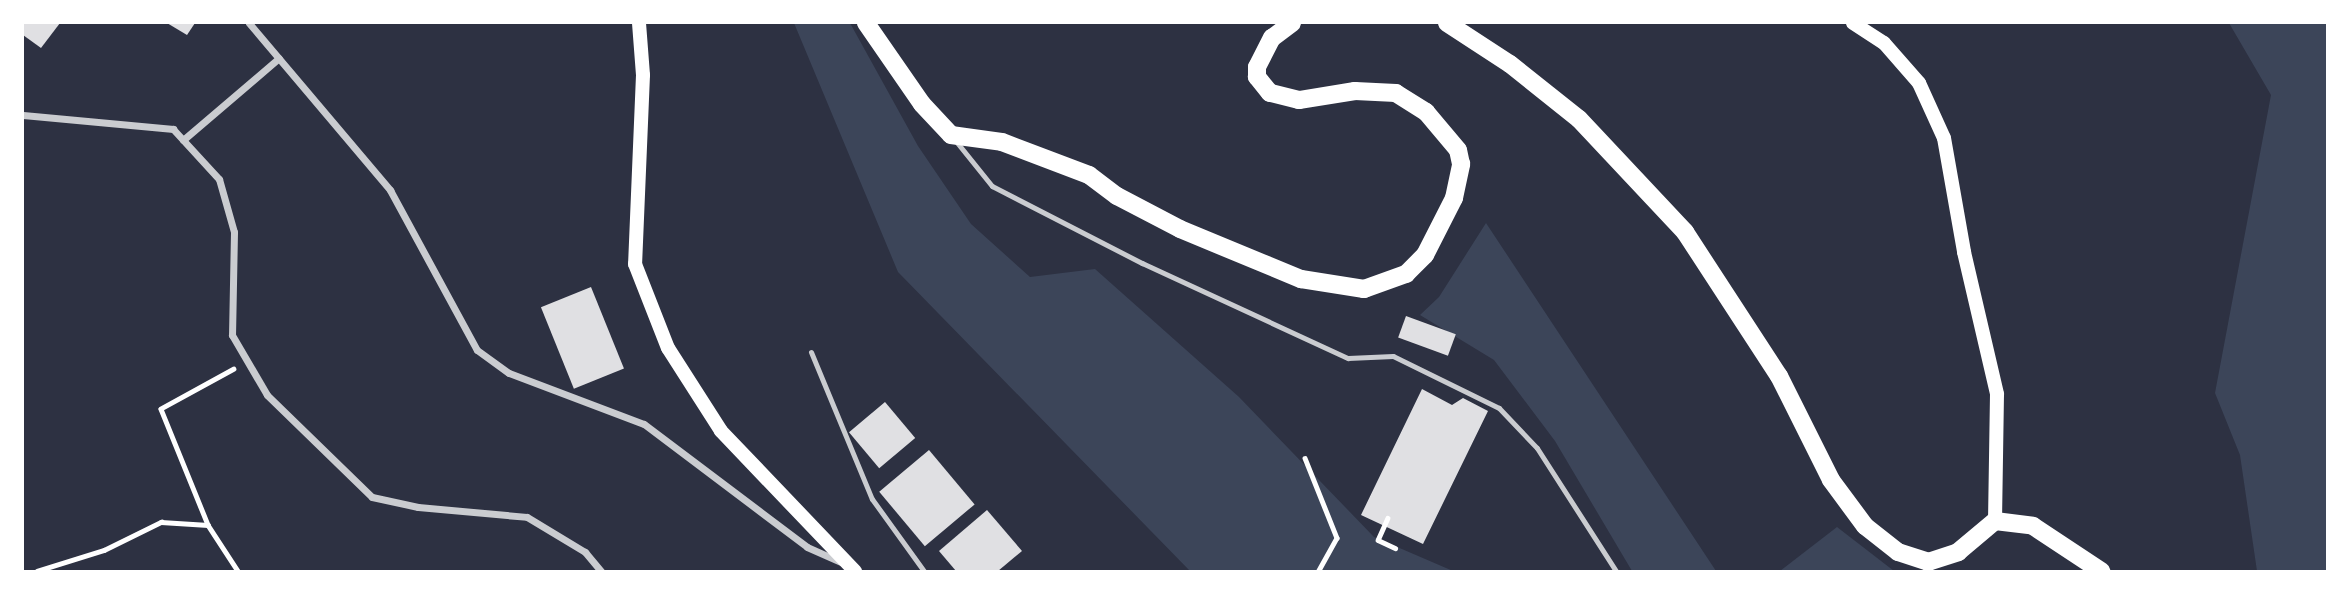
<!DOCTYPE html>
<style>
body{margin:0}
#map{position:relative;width:2350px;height:594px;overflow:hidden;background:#2d3142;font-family:Inter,sans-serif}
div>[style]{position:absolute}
.green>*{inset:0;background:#3c4559}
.building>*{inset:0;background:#e0e0e3;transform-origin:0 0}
.path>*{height:4.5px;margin:-2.25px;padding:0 2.25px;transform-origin:2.25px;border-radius:2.25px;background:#fff}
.service>*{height:5px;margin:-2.5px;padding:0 2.5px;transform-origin:2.5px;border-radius:2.5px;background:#caccd0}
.minor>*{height:7px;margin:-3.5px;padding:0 3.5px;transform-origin:3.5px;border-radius:3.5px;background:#caccd0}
.secondary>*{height:14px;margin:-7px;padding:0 7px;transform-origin:7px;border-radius:7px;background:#fff}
.primary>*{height:18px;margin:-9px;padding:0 9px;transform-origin:9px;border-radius:9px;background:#fff}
span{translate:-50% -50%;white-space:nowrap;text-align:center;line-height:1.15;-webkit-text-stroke:7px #fff;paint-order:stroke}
.frame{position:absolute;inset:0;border:24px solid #fff;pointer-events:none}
</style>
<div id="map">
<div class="green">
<i style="clip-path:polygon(794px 23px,850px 23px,918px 146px,971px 224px,1030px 277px,1095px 269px,1239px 397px,1374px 537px,1453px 571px,1190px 571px,898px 272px)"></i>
<i style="clip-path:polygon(2229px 23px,2327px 23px,2327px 571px,2257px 571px,2240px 455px,2215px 393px,2271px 95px)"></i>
<i style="clip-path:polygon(1486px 223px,1716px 571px,1632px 571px,1555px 441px,1494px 360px,1420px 315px,1439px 297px)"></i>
<i style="clip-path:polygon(1837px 527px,1894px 571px,1780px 571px)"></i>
</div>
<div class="building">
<i style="clip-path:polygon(23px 23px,60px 23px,41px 48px,23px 35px)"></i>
<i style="clip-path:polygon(167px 23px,195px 23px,187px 35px)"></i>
<i style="left:591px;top:287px;width:88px;height:54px;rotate:68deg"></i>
<i style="left:1406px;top:316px;width:53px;height:23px;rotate:20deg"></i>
<i style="clip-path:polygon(1422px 389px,1452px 405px,1463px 398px,1488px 411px,1423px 544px,1361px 515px)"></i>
<i style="left:885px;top:402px;width:47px;height:47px;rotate:50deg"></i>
<i style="left:929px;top:450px;width:71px;height:65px;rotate:50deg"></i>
<i style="clip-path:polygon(987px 510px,1022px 551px,998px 571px,956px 571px,939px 551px)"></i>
</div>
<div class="path">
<i style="left:234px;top:369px;width:83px;rotate:151.3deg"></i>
<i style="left:161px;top:409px;width:125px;rotate:67.9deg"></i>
<i style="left:208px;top:525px;width:55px;rotate:56.9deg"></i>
<i style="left:1305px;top:458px;width:86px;rotate:68.2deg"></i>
<i style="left:1337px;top:538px;width:38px;rotate:119deg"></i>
<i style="left:1388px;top:518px;width:24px;rotate:114deg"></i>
<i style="left:1378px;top:540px;width:19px;rotate:25deg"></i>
<i style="left:37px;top:571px;width:70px;rotate:-17.4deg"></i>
<i style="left:104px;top:550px;width:64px;rotate:-26.2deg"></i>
<i style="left:161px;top:522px;width:47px;rotate:3.7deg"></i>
</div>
<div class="service">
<i style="left:955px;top:140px;width:59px;rotate:51.2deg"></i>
<i style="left:992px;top:186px;width:169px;rotate:27.2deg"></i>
<i style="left:1142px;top:263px;width:227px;rotate:24.8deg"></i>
<i style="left:1348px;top:358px;width:45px;rotate:-2.5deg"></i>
<i style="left:1393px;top:356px;width:118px;rotate:26.1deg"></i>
<i style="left:1499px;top:408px;width:55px;rotate:46.5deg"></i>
<i style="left:1537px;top:448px;width:146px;rotate:57.3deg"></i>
<i style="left:811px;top:352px;width:159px;rotate:67.5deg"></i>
<i style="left:872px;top:499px;width:89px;rotate:54.2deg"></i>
</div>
<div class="minor">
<i style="left:249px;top:23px;width:219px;rotate:49.8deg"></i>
<i style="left:390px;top:190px;width:182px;rotate:61.5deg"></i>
<i style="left:477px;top:350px;width:39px;rotate:36deg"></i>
<i style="left:509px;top:373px;width:144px;rotate:20.7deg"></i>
<i style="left:644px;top:424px;width:204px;rotate:37deg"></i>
<i style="left:807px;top:547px;width:36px;rotate:24deg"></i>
<i style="left:23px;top:115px;width:151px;rotate:5.3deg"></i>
<i style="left:173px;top:129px;width:68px;rotate:47.4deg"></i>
<i style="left:219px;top:179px;width:55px;rotate:74.2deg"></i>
<i style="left:234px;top:232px;width:103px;rotate:91.1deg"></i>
<i style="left:232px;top:335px;width:69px;rotate:59.7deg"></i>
<i style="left:267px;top:395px;width:146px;rotate:44.2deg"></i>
<i style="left:372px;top:497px;width:47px;rotate:12.3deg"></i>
<i style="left:418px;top:507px;width:109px;rotate:5.2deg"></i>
<i style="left:527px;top:517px;width:68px;rotate:31.1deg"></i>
<i style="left:585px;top:552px;width:25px;rotate:50deg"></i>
<i style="left:183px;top:140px;width:126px;rotate:-40.5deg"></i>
</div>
<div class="secondary">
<i style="left:639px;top:23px;width:52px;rotate:85.6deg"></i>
<i style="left:643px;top:75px;width:189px;rotate:92.4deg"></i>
<i style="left:635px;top:264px;width:90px;rotate:68.6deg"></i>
<i style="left:668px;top:348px;width:98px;rotate:57.4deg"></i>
<i style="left:721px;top:431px;width:194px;rotate:46.3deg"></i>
<i style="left:1853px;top:23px;width:37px;rotate:33deg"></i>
<i style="left:1884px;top:43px;width:53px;rotate:48.8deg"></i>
<i style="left:1919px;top:83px;width:60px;rotate:65.6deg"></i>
<i style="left:1944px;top:138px;width:116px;rotate:80deg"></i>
<i style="left:1964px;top:252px;width:146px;rotate:76.9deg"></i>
<i style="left:1997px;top:394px;width:127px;rotate:90.9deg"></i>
</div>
<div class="primary">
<i style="left:866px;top:23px;width:98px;rotate:55.3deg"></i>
<i style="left:922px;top:104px;width:42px;rotate:46.9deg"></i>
<i style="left:951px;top:135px;width:51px;rotate:7.8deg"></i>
<i style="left:1002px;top:142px;width:93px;rotate:20.8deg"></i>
<i style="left:1089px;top:175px;width:35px;rotate:37deg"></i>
<i style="left:1117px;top:196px;width:71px;rotate:27.6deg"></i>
<i style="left:1180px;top:229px;width:131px;rotate:22.5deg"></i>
<i style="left:1301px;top:279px;width:64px;rotate:9deg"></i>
<i style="left:1364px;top:289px;width:45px;rotate:-19.7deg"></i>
<i style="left:1406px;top:274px;width:27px;rotate:-45deg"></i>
<i style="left:1425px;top:255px;width:64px;rotate:-63deg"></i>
<i style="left:1454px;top:198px;width:35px;rotate:-78deg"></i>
<i style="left:1461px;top:164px;width:14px;rotate:-102deg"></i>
<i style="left:1458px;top:150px;width:50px;rotate:-130.1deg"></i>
<i style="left:1426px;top:112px;width:36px;rotate:-148deg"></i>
<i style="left:1396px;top:93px;width:41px;rotate:-177.2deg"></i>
<i style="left:1355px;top:91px;width:57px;rotate:170.9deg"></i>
<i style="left:1299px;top:100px;width:30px;rotate:-166deg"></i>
<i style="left:1270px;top:93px;width:21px;rotate:-129deg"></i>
<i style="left:1257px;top:77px;width:10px;rotate:-90deg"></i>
<i style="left:1257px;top:67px;width:33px;rotate:-63deg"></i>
<i style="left:1272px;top:38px;width:25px;rotate:-37deg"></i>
<i style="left:1447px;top:23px;width:75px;rotate:33.1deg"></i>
<i style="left:1510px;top:64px;width:88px;rotate:38.6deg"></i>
<i style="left:1579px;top:119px;width:155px;rotate:46.8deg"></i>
<i style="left:1685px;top:232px;width:172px;rotate:56.9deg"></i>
<i style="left:1779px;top:376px;width:116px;rotate:63.4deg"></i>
<i style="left:1831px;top:480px;width:57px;rotate:53.5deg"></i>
<i style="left:1865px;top:526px;width:42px;rotate:38.2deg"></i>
<i style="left:1898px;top:552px;width:32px;rotate:18deg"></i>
<i style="left:1928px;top:562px;width:32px;rotate:-18deg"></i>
<i style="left:1958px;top:552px;width:48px;rotate:-40deg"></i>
<i style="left:1995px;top:521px;width:38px;rotate:7deg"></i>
<i style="left:2033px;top:526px;width:82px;rotate:33.5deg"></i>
</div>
<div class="frame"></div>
</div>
